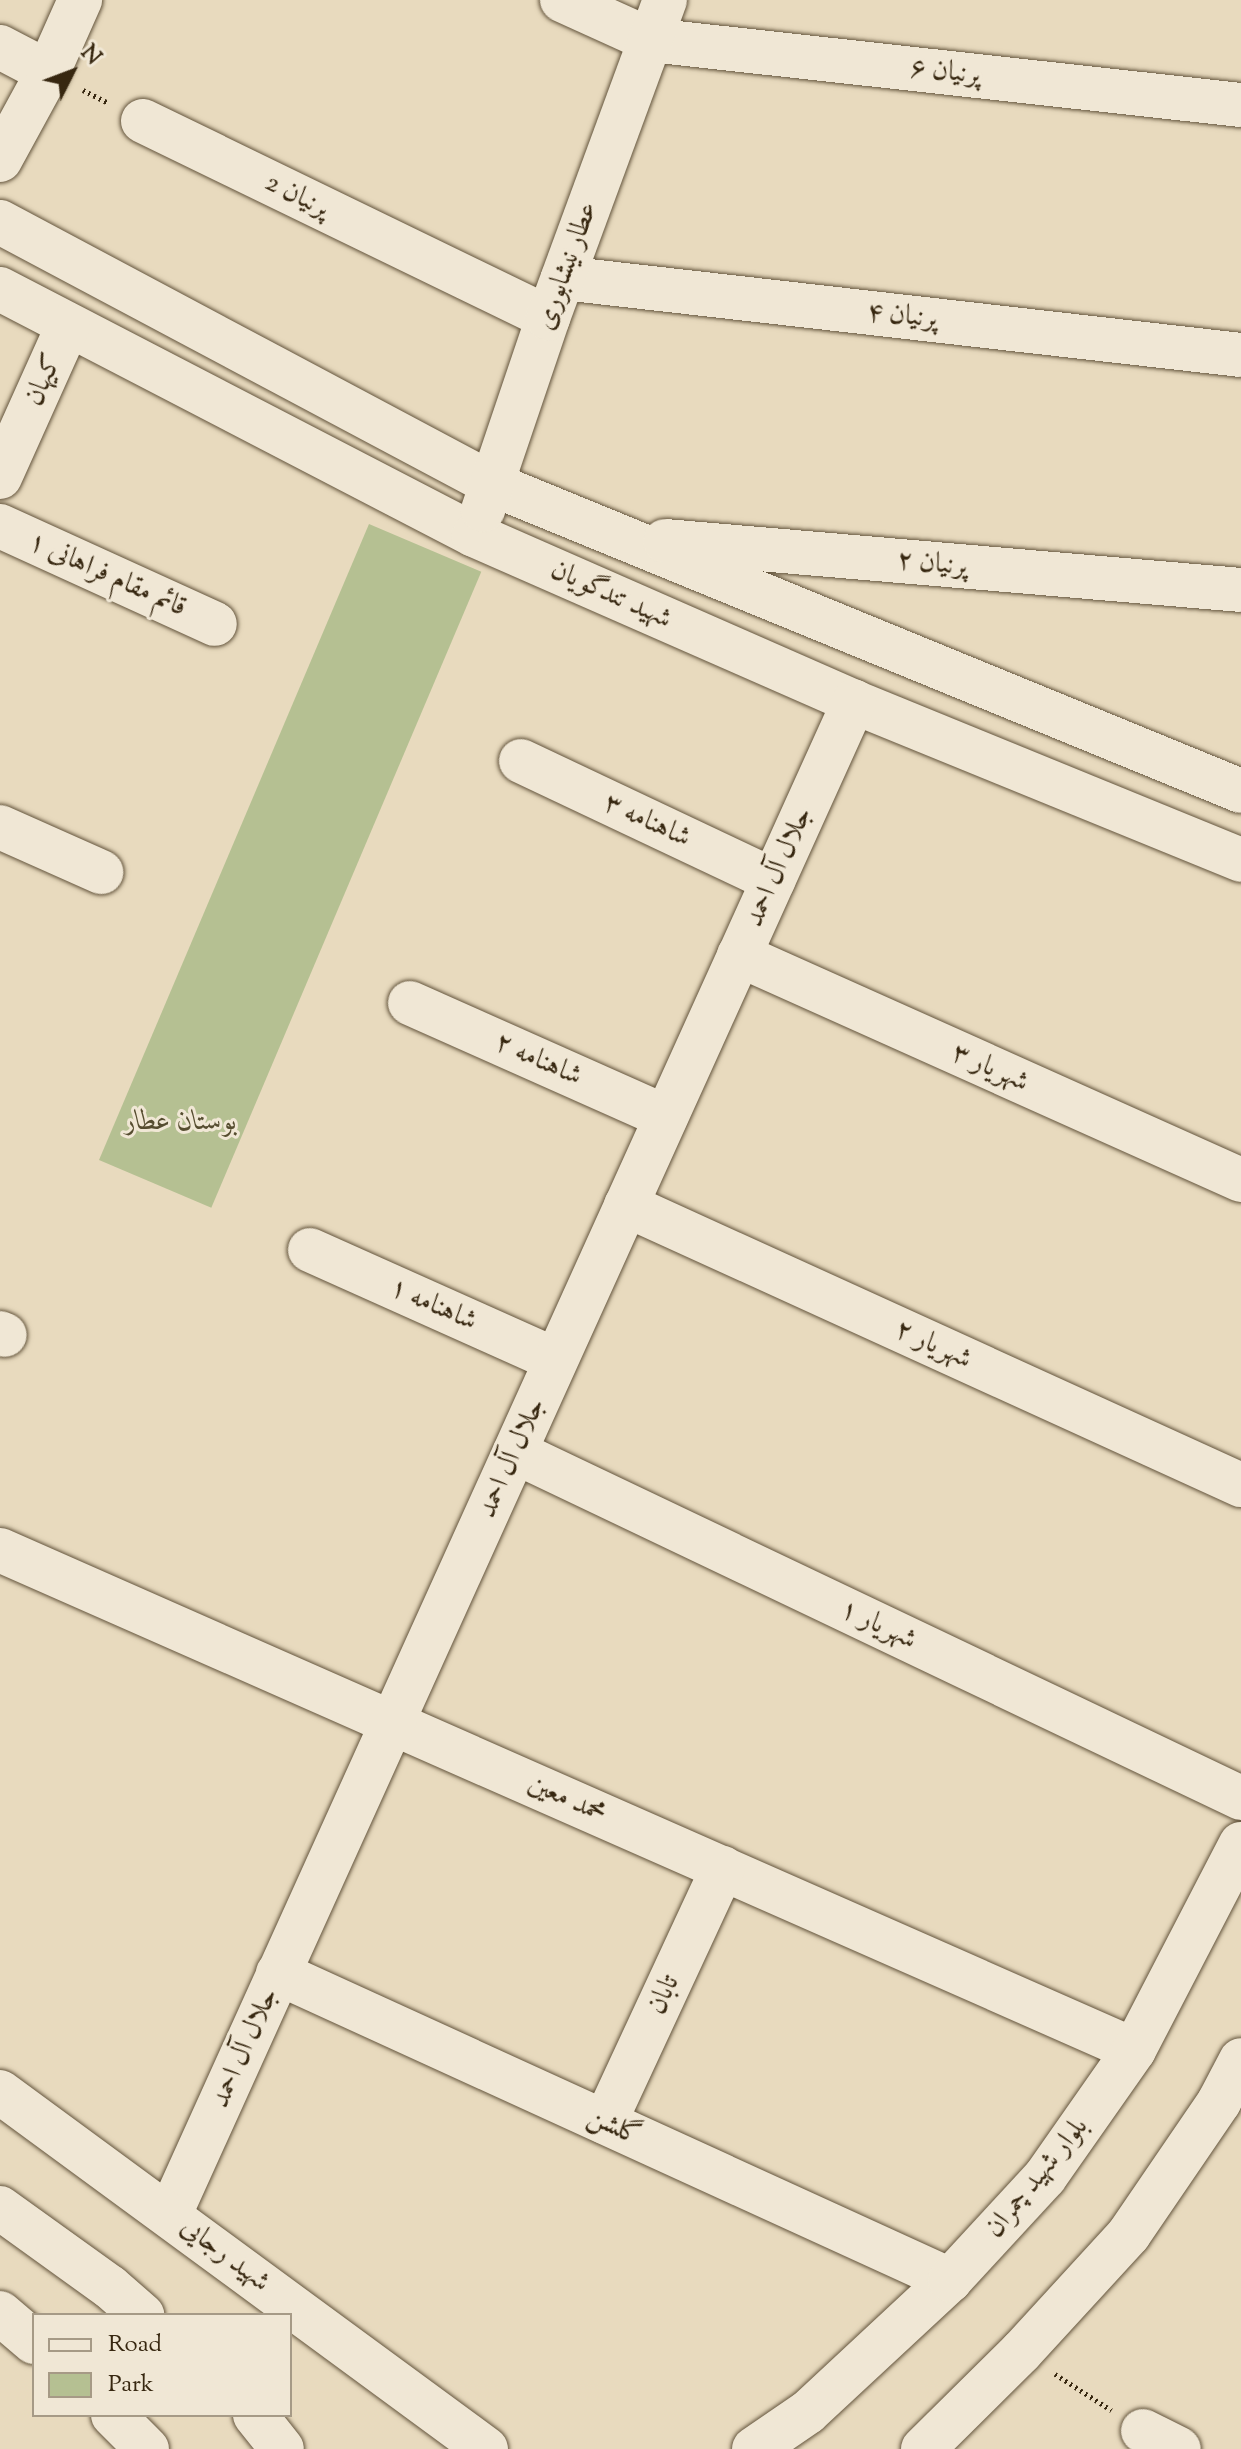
<!DOCTYPE html>
<meta charset="utf-8">
<style>
body{margin:0}
#map{position:relative;width:1241px;height:2449px;overflow:hidden;background:#e8dabe;font-family:"Sorts Mill Goudy",Amiri,serif}
div>[style]{position:absolute}
.green>*{inset:0;background:#b5c092;transform-origin:0 0}
.path>*{height:5px;margin-top:-2.5px;transform-origin:0;background:repeating-linear-gradient(90deg,#372710 0 2px,transparent 0 6px)}
.roads{filter:drop-shadow(0 0 2px #63543c) drop-shadow(0 0 2px #63543c)}
.street>*{height:44px;margin:-22px;padding:0 22px;transform-origin:22px;border-radius:22px;background:#f0e7d5}
.secondary>*{height:44px;margin:-22px;padding:0 22px;transform-origin:22px;border-radius:22px;background:#f0e7d5}
span{translate:-50% -50%;white-space:nowrap;text-align:center;line-height:1.15;-webkit-text-stroke:6px #f0e7d5;paint-order:stroke}
.street-label{font-size:28px;color:#372710}
.park-label{font-size:28px;color:#564d30;font-style:italic}
.legend{position:absolute;left:32px;top:2313px;width:260px;height:104px;box-sizing:border-box;background:#f0e7d5;border:2px solid #a69a86;margin:0;padding:10px 14px;list-style:none;font-size:24px;color:#372710}
.legend li{display:flex;align-items:center;gap:16px;height:40px}
.legend b{width:40px;border:2px solid #a69a86}
.north{position:absolute;left:32px;top:32px;width:80px;height:80px;-webkit-text-stroke:6px #f0e7d5;paint-order:stroke;rotate:48deg;font-size:22px;font-weight:700;line-height:32px;text-align:center;color:#372710}
.north::after{content:'';display:block;margin:auto;width:28px;height:36px;background:#372710;clip-path:polygon(50% 0,100% 100%,50% 72%,0 100%)}
</style>
<div id="map">
<div class="green">
<i style="left:369px;top:524px;width:122px;height:691px;rotate:23deg"></i>
</div>
<div class="path">
<i style="left:83px;top:90px;width:27px;rotate:27deg"></i>
<i style="left:1055px;top:2374px;width:67px;rotate:32.7deg"></i>
</div>
<div class="roads">
<div class="street">
<i style="left:562px;top:0;width:97px;rotate:24.4deg"></i>
<i style="left:650px;top:40px;width:595px;rotate:6.28deg"></i>
<i style="left:0;top:47px;width:54px;rotate:27.5deg"></i>
<i style="left:143px;top:121px;width:450px;rotate:25.9deg"></i>
<i style="left:0;top:160px;width:100px;rotate:-61.4deg"></i>
<i style="left:48px;top:72px;width:79px;rotate:-66deg"></i>
<i style="left:0;top:222px;width:557px;rotate:28.04deg"></i>
<i style="left:492px;top:484px;width:809px;rotate:22.29deg"></i>
<i style="left:563px;top:278px;width:682px;rotate:6.48deg"></i>
<i style="left:0;top:289px;width:534px;rotate:27.43deg"></i>
<i style="left:474px;top:535px;width:415px;rotate:23.7deg"></i>
<i style="left:854px;top:702px;width:418px;rotate:22.2deg"></i>
<i style="left:0;top:477px;width:166px;rotate:-65.8deg"></i>
<i style="left:483px;top:510px;width:203px;rotate:-71.3deg"></i>
<i style="left:548px;top:318px;width:339px;rotate:-69.8deg"></i>
<i style="left:0;top:526px;width:236px;rotate:24.5deg"></i>
<i style="left:665px;top:541px;width:578px;rotate:4.86deg"></i>
<i style="left:521px;top:761px;width:279px;rotate:25.3deg"></i>
<i style="left:0;top:827px;width:111px;rotate:24deg"></i>
<i style="left:739px;top:955px;width:550px;rotate:24.14deg"></i>
<i style="left:410px;top:1003px;width:280px;rotate:24deg"></i>
<i style="left:626px;top:1205px;width:676px;rotate:24.48deg"></i>
<i style="left:310px;top:1250px;width:269px;rotate:24.1deg"></i>
<i style="left:0;top:1333px;width:5px;rotate:22deg"></i>
<i style="left:515px;top:1452px;width:804px;rotate:25.48deg"></i>
<i style="left:0;top:1550px;width:1239px;rotate:23.79deg"></i>
<i style="left:278px;top:1973px;width:739px;rotate:24.55deg"></i>
<i style="left:605px;top:2122px;width:280px;rotate:-65.1deg"></i>
<i style="left:170px;top:2214px;width:1660px;rotate:-65.66deg"></i>
<i style="left:0;top:2313px;width:45px;rotate:40.5deg"></i>
<i style="left:113px;top:2415px;width:48px;rotate:45deg"></i>
<i style="left:1143px;top:2431px;width:40px;rotate:26.6deg"></i>
</div>
<div class="secondary">
<i style="left:0;top:2092px;width:603px;rotate:36.3deg"></i>
<i style="left:0;top:2208px;width:135px;rotate:35.7deg"></i>
<i style="left:110px;top:2287px;width:43px;rotate:41.2deg"></i>
<i style="left:255px;top:2415px;width:43px;rotate:51.5deg"></i>
<i style="left:754px;top:2449px;width:65px;rotate:-34.4deg"></i>
<i style="left:808px;top:2412px;width:194px;rotate:-42.9deg"></i>
<i style="left:950px;top:2280px;width:140px;rotate:-47.3deg"></i>
<i style="left:1045px;top:2177px;width:155px;rotate:-55deg"></i>
<i style="left:1134px;top:2050px;width:232px;rotate:-62.6deg"></i>
<i style="left:923px;top:2449px;width:138px;rotate:-44.7deg"></i>
<i style="left:1021px;top:2352px;width:160px;rotate:-47.5deg"></i>
<i style="left:1129px;top:2234px;width:160px;rotate:-55.7deg"></i>
<i style="left:1219px;top:2102px;width:47px;rotate:-62.4deg"></i>
</div>
</div>
<div class="street-label">
<span style="left:945px;top:72px;rotate:6deg">پرنیان ۶</span>
<span style="left:297px;top:196px;rotate:26deg">پرنیان 2</span>
<span style="left:567px;top:266px;rotate:-70deg">عطار نیشابوری</span>
<span style="left:902px;top:316px;rotate:6deg">پرنیان ۴</span>
<span style="left:44px;top:380px;rotate:-66deg">کیهان</span>
<span style="left:932px;top:564px;rotate:5deg">پرنیان ۲</span>
<span style="left:107px;top:575px;rotate:24deg">قائم مقام فراهانی ۱</span>
<span style="left:611px;top:595px;rotate:24deg">شهید تندگویان</span>
<span style="left:647px;top:821px;rotate:25deg">شاهنامه ۳</span>
<span style="left:779px;top:867px;rotate:-66deg">جلال آل احمد</span>
<span style="left:538px;top:1060px;rotate:24deg">شاهنامه ۲</span>
<span style="left:990px;top:1068px;rotate:24deg">شهریار ۳</span>
<span style="left:433px;top:1305px;rotate:24deg">شاهنامه ۱</span>
<span style="left:933px;top:1345px;rotate:24deg">شهریار ۲</span>
<span style="left:512px;top:1458px;rotate:-66deg">جلال آل احمد</span>
<span style="left:878px;top:1625px;rotate:25deg">شهریار ۱</span>
<span style="left:567px;top:1799px;rotate:24deg">محمد معین</span>
<span style="left:664px;top:1995px;rotate:-65deg">تابان</span>
<span style="left:245px;top:2048px;rotate:-66deg">جلال آل احمد</span>
<span style="left:614px;top:2127px;rotate:25deg">گلشن</span>
<span style="left:1037px;top:2178px;rotate:-51deg">بلوار شهید چمران</span>
<span style="left:225px;top:2255px;rotate:37deg">شهید رجایی</span>
</div>
<div class="park-label">
<span style="left:181px;top:1122px">بوستان عطار</span>
</div>
<ul class="legend">
<li><b style="height:10px;background:#f0e7d5"></b>Road</li>
<li><b style="height:22px;background:#b5c092"></b>Park</li>
</ul>
<div class="north">N</div>
</div>
